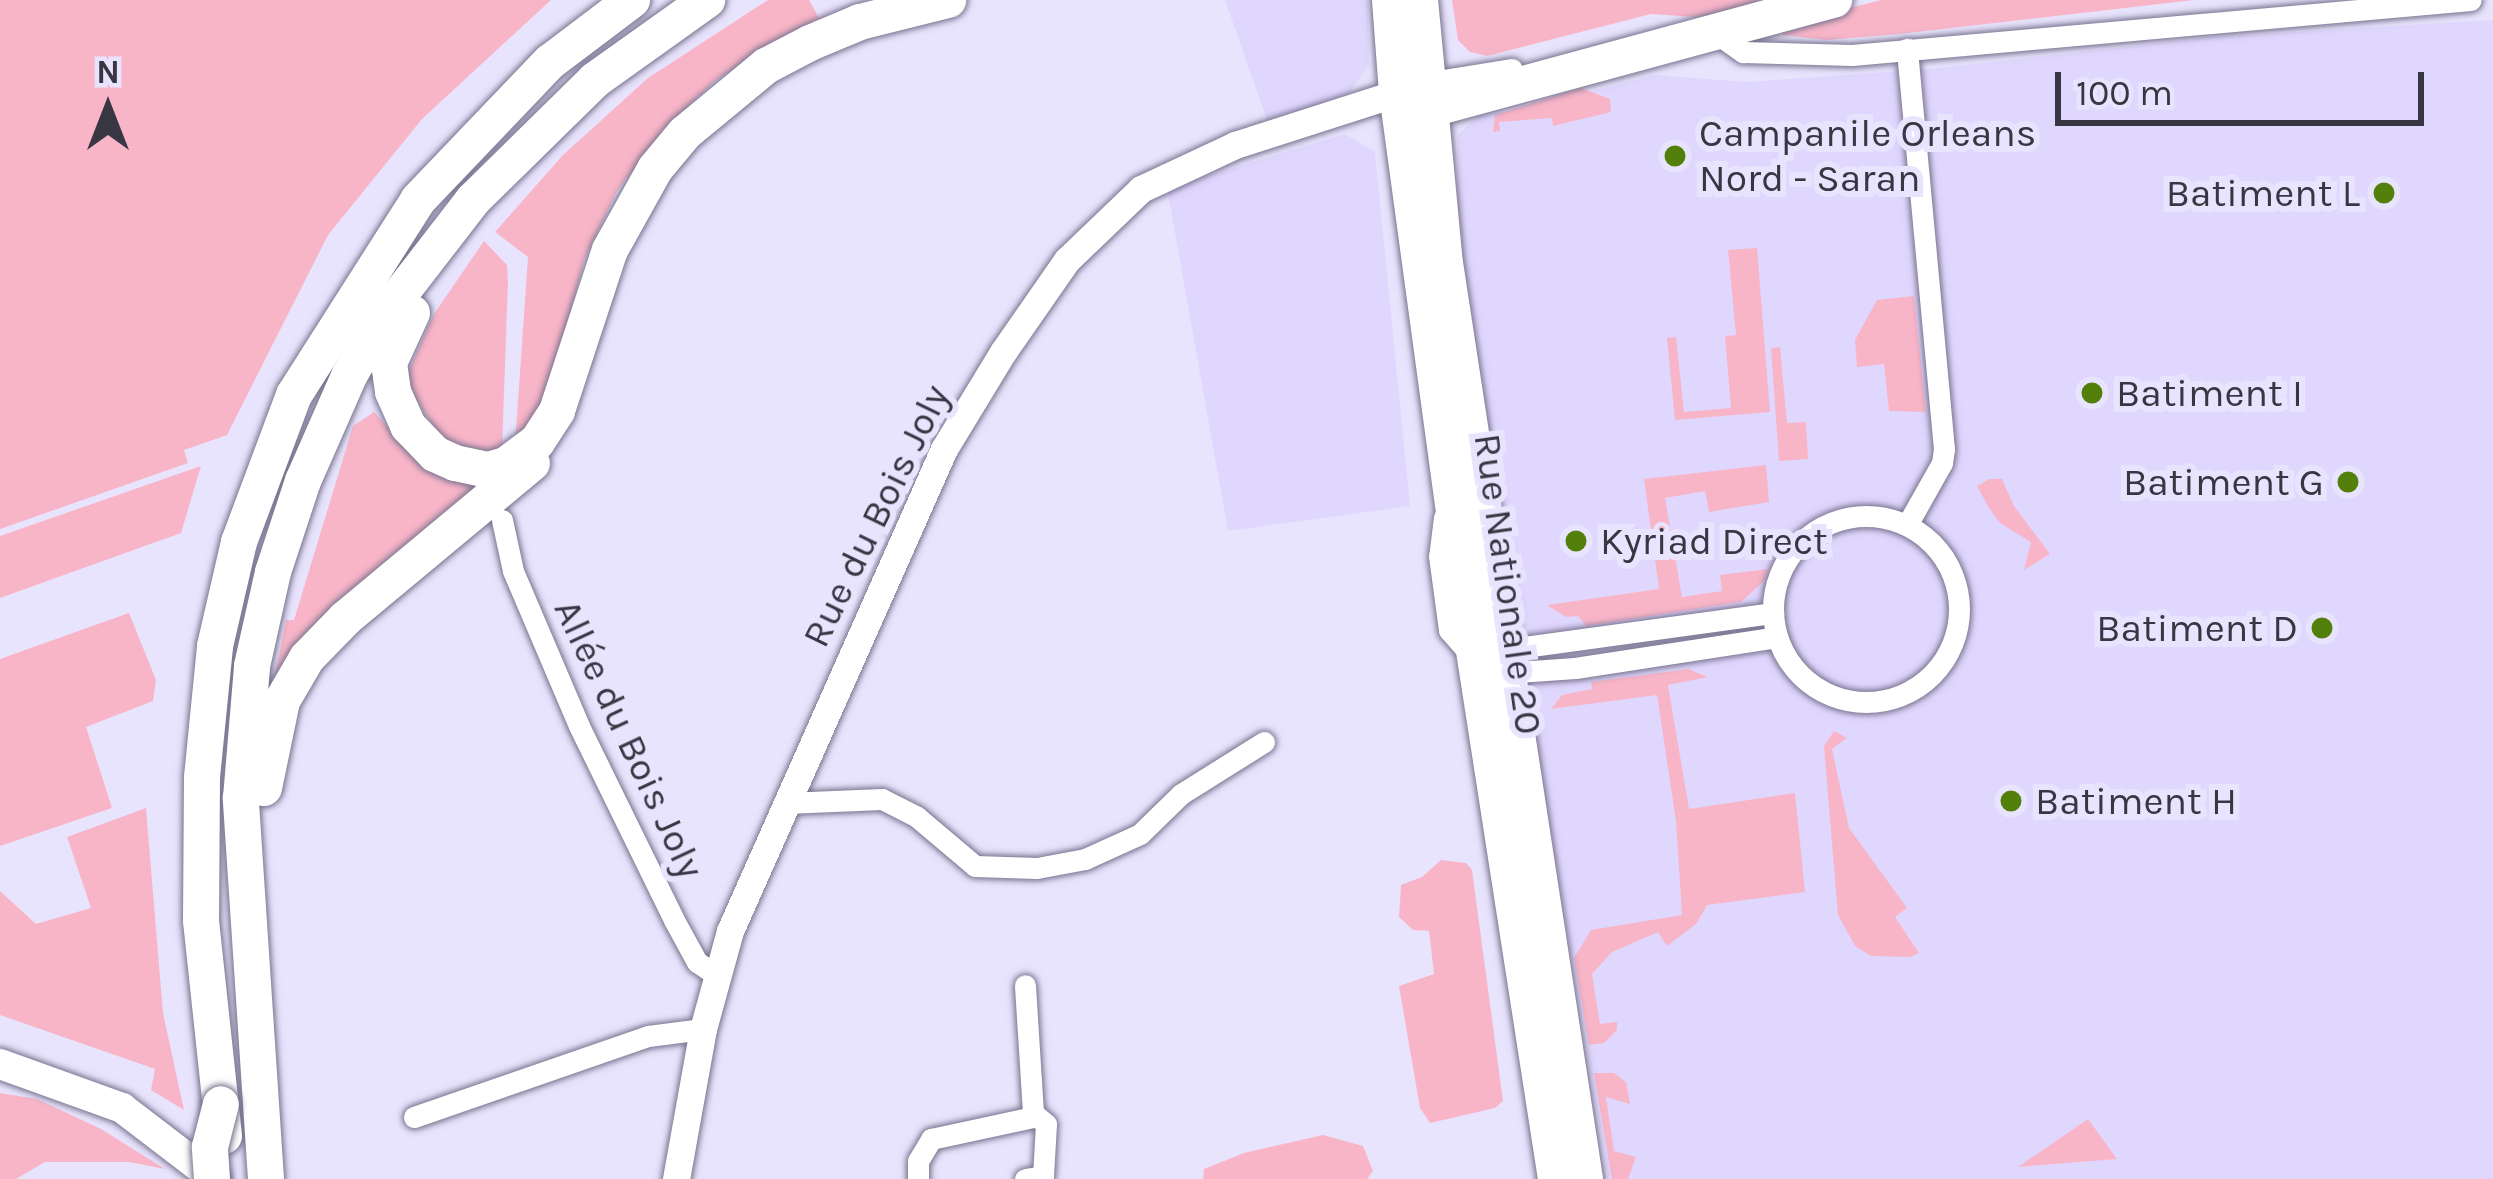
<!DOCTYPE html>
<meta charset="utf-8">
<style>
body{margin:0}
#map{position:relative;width:2493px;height:1179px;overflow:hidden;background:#e9e4fd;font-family:Karla,sans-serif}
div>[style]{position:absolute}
.built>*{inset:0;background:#e0d7fe}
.green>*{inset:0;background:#f9b5c8}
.roads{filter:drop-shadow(0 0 3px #79738f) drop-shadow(0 0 3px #79738f)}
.minor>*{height:21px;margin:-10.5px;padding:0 10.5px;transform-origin:10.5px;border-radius:10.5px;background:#fff}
.minor>.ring{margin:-10.5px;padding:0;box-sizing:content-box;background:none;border:21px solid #fff;border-radius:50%}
.tertiary>*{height:27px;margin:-13.5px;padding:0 13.5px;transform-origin:13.5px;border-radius:13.5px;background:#fff}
.secondary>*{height:30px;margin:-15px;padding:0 15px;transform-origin:15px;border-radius:15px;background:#fff}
.primary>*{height:36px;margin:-18px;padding:0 18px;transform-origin:18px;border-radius:18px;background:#fff}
.bridges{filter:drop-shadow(0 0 3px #79738f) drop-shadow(0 0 3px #79738f)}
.trunk-bridge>*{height:36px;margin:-18px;padding:0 18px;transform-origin:18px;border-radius:18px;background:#fff}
.dots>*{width:33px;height:33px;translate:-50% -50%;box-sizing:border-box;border:6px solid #e9e4fd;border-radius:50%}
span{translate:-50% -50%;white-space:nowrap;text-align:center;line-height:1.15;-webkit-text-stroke:12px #e9e4fd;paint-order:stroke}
.poi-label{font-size:39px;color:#393643}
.left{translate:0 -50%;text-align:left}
.right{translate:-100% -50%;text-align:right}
.street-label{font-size:39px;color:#393643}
.north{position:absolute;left:48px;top:48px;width:120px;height:120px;-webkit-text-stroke:9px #e9e4fd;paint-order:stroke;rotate:0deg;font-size:33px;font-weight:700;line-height:48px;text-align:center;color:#393643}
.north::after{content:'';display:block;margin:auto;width:42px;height:54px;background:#393643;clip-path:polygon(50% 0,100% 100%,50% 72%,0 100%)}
.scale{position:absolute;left:2055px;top:72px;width:369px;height:54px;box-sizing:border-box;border:6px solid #393643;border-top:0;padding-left:15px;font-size:36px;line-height:42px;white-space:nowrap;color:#393643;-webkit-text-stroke:9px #e9e4fd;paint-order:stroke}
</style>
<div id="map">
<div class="built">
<i style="clip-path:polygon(1225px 0,1368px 0,1369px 65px,1349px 93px,1268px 123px)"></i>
<i style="clip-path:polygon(2493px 20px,2493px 1179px,1609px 1179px,1500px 537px,1458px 248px,1458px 135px,1477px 116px,1536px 106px,1655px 75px,1747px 82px,1930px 69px,2212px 37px)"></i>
<i style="clip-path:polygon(1345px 134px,1375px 152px,1410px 506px,1228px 531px,1167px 188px)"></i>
</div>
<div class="green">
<i style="clip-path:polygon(0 0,551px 0,422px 119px,328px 235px,227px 435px,184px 450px,188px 463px,0 529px)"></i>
<i style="clip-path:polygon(768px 0,809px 0,819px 18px,716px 80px,666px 127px,617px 191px,584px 260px,546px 407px,515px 444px,528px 257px,495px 232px,563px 155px,648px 78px)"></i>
<i style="clip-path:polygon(1452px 0,1785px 0,1710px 18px,1651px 14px,1487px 56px,1470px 52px,1458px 40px)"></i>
<i style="clip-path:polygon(1881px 0,2194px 0,1899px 34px,1826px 40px,1782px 35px,1784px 25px)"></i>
<i style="clip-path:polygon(1581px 88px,1610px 99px,1611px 112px,1553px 126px,1552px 118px,1499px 122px,1500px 131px,1493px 132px,1495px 115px)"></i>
<i style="clip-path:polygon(484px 241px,507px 265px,508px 281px,502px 449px,481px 453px,453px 445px,436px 430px,404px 381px,434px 314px)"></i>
<i style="clip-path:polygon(1757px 248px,1770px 412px,1675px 420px,1667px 338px,1676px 337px,1684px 412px,1731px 408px,1725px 336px,1736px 335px,1728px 250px)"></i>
<i style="clip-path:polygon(1914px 296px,1926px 412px,1889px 411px,1884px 364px,1857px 367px,1855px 340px,1877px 300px)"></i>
<i style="clip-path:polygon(1780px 347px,1787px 423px,1806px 422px,1808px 459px,1779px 461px,1771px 348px)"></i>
<i style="clip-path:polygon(374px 412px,406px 447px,472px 483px,481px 495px,281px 680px,275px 676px,286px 620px,294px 620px,353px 426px)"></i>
<i style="clip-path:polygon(1766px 465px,1769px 502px,1709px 512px,1705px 491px,1665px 498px,1682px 597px,1722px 591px,1720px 575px,1768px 569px,1765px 580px,1741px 602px,1586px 626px,1578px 616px,1566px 617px,1547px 605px,1659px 589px,1644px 479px)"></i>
<i style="clip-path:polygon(201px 466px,181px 533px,0 598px,0 536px)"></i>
<i style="clip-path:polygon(1989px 479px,2002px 479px,2014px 506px,2050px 554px,2024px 570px,2031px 542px,2000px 523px,1989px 508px,1977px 486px)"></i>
<i style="clip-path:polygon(129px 613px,156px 680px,153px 701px,86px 727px,112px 808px,0 846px,0 659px)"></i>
<i style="clip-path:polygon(1688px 669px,1708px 677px,1668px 685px,1689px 809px,1795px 793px,1805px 892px,1707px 905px,1696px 924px,1667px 946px,1658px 932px,1612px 952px,1592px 974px,1600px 1024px,1617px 1022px,1617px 1030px,1604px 1043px,1589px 1045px,1574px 958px,1591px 930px,1682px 915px,1676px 821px,1657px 695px,1551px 709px,1562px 695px,1592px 689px,1591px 682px)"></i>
<i style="clip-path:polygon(1834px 731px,1847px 738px,1832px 749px,1849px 828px,1907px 908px,1895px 917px,1919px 953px,1910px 957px,1871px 956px,1855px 946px,1838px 915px,1824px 746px)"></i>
<i style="clip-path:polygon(146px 808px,163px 1013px,184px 1110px,151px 1090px,155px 1069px,0 1015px,0 891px,36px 924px,91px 908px,67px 837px)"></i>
<i style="clip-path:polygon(1441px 860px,1466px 863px,1472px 870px,1503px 1101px,1495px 1108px,1430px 1123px,1420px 1108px,1399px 986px,1434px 974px,1429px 931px,1413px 930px,1399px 917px,1401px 885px,1422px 877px)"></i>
<i style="clip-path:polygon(1614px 1073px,1626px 1082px,1630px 1104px,1606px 1097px,1614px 1151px,1636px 1157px,1628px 1179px,1612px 1179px,1594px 1073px)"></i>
<i style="clip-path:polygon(0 1093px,37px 1099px,101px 1129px,165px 1169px,129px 1162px,45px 1162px,16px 1179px,0 1179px)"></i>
<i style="clip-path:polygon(2088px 1119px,2117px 1159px,2018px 1167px)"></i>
<i style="clip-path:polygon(1323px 1135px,1363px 1146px,1373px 1171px,1367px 1179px,1203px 1179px,1204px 1169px,1244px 1153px)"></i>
</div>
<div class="roads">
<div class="minor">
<i style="left:1707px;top:34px;width:10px"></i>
<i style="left:1717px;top:34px;width:32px;rotate:35deg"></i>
<i style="left:1743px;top:52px;width:109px;rotate:1.6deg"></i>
<i style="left:1852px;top:55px;width:621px;rotate:-5.08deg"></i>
<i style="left:1419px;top:84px;width:94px;rotate:-9.2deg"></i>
<i class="ring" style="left:1773px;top:516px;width:165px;height:165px"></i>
<i style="left:1444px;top:517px;width:39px;rotate:97deg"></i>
<i style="left:1439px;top:556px;width:75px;rotate:82.3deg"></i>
<i style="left:1449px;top:630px;width:40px;rotate:49deg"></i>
<i style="left:502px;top:520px;width:52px;rotate:77.8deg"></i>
<i style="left:513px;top:571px;width:168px;rotate:66.9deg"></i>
<i style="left:579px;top:726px;width:216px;rotate:63.9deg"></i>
<i style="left:674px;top:920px;width:48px;rotate:61.3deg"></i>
<i style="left:697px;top:962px;width:22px;rotate:34deg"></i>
<i style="left:1907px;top:525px;width:71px;rotate:-60.6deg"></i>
<i style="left:1942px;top:463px;width:14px;rotate:-82deg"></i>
<i style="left:1944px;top:449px;width:402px;rotate:-95.3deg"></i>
<i style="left:1495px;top:651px;width:281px;rotate:-7.8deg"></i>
<i style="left:1503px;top:673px;width:72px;rotate:-4deg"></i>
<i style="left:1575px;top:668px;width:204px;rotate:-8.7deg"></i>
<i style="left:786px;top:803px;width:96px;rotate:-2.4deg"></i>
<i style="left:882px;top:799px;width:39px;rotate:27deg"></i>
<i style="left:917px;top:817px;width:76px;rotate:40.2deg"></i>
<i style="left:975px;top:866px;width:62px;rotate:1.8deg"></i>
<i style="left:1037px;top:868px;width:49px;rotate:-10.6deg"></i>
<i style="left:1085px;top:859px;width:60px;rotate:-24.4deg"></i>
<i style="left:1140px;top:834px;width:57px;rotate:-44.3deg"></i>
<i style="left:1181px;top:794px;width:98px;rotate:-32.1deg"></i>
<i style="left:414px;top:1117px;width:248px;rotate:-19.1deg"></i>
<i style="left:648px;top:1036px;width:55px;rotate:-7.3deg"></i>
<i style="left:918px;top:1179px;width:18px;rotate:-90deg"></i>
<i style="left:918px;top:1161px;width:26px;rotate:-59deg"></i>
<i style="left:931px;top:1139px;width:108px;rotate:-12.2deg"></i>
<i style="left:1025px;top:1179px;width:18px;rotate:-9deg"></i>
<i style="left:1043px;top:1176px;width:52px;rotate:-86.7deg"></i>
<i style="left:1046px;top:1124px;width:17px;rotate:-140deg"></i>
<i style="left:1033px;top:1113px;width:128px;rotate:-93.6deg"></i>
</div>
<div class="tertiary">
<i style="left:676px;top:1179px;width:152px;rotate:-79.8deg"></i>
<i style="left:703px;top:1029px;width:102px;rotate:-74.6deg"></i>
<i style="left:730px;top:931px;width:527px;rotate:-66.06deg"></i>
<i style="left:944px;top:449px;width:114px;rotate:-58.7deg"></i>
<i style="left:1003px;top:352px;width:112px;rotate:-55.2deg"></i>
<i style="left:1067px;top:260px;width:103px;rotate:-43.8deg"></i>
<i style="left:1141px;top:189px;width:104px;rotate:-25.1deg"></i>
<i style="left:1235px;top:145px;width:170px;rotate:-17.8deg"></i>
</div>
<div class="secondary">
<i style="left:0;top:1064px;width:130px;rotate:19.8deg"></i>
<i style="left:122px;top:1108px;width:117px;rotate:37.4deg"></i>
</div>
<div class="primary">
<i style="left:1390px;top:0;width:93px;rotate:85.7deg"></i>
<i style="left:1397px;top:93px;width:505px;rotate:82.26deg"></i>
<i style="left:1465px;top:593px;width:593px;rotate:81.17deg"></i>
<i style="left:1420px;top:0;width:264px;rotate:84.6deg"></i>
<i style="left:1445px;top:263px;width:927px;rotate:81.31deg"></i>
<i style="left:1411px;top:101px;width:19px;rotate:28deg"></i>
<i style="left:1428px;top:110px;width:421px;rotate:-15.2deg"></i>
<i style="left:412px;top:313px;width:55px;rotate:114.7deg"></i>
<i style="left:389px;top:363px;width:29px;rotate:82deg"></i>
<i style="left:393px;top:392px;width:37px;rotate:66deg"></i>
<i style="left:408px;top:426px;width:39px;rotate:46deg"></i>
<i style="left:435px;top:454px;width:22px;rotate:24deg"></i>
<i style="left:455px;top:463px;width:34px;rotate:12deg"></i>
<i style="left:488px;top:470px;width:19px;rotate:-16deg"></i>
<i style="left:506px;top:465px;width:39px;rotate:-37deg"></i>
<i style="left:537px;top:442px;width:37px;rotate:-57deg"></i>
<i style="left:557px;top:411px;width:169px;rotate:-71.8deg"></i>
<i style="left:610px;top:250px;width:93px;rotate:-60.9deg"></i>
<i style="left:655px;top:169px;width:47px;rotate:-50.2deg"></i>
<i style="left:685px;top:133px;width:105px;rotate:-39.6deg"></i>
<i style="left:766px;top:66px;width:50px;rotate:-27.6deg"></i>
<i style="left:810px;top:43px;width:54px;rotate:-22.8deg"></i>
<i style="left:860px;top:22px;width:91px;rotate:-14deg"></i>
<i style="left:264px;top:788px;width:89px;rotate:-78.3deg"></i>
<i style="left:282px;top:701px;width:50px;rotate:-59.8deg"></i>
<i style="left:307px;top:658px;width:56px;rotate:-45.7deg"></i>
<i style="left:346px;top:618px;width:242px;rotate:-39.8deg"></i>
<i style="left:224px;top:1136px;width:217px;rotate:-96.1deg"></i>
<i style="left:201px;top:920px;width:143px;rotate:-89.6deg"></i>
<i style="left:202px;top:777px;width:132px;rotate:-84.3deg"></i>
<i style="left:215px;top:646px;width:107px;rotate:-77deg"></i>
<i style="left:239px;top:542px;width:157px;rotate:-69.5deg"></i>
<i style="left:294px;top:395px;width:231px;rotate:-57.5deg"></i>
<i style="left:418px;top:200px;width:191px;rotate:-46.3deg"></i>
<i style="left:550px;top:62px;width:103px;rotate:-37.1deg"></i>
<i style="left:266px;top:1179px;width:382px;rotate:-93.8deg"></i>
<i style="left:241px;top:798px;width:132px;rotate:-85.2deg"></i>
<i style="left:252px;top:666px;width:96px;rotate:-77.4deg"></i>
<i style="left:273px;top:572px;width:96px;rotate:-71.8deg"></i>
<i style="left:303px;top:481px;width:115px;rotate:-66.3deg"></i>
<i style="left:349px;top:376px;width:72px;rotate:-59.9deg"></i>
<i style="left:385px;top:314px;width:144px;rotate:-52.3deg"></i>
<i style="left:473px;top:200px;width:171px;rotate:-44.5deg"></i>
<i style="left:595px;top:80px;width:138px;rotate:-35.5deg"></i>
</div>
</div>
<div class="bridges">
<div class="trunk-bridge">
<i style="left:212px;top:1179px;width:32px;rotate:-94deg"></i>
<i style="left:210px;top:1147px;width:44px;rotate:-75.7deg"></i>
</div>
</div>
<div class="dots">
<i style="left:1675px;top:156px;background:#52800b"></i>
<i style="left:2384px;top:193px;background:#52800b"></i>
<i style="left:2092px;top:393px;background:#52800b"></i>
<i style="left:2348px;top:482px;background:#52800b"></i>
<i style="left:1576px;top:541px;background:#52800b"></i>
<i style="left:2322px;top:628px;background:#52800b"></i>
<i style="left:2011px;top:801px;background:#52800b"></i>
</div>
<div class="poi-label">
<span class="left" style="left:1699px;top:156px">Campanile Orleans<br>Nord - Saran</span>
<span class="right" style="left:2360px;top:193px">Batiment L</span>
<span class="left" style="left:2116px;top:393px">Batiment I</span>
<span class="right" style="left:2324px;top:482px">Batiment G</span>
<span class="left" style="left:1600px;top:541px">Kyriad Direct</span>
<span class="right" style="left:2298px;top:628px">Batiment D</span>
<span class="left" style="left:2035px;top:801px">Batiment H</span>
</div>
<div class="street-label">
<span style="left:876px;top:516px;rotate:-64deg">Rue du Bois Joly</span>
<span style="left:1508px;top:584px;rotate:82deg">Rue Nationale 20</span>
<span style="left:629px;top:739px;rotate:65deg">Allée du Bois Joly</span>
</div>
<div class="north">N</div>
<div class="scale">100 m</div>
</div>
